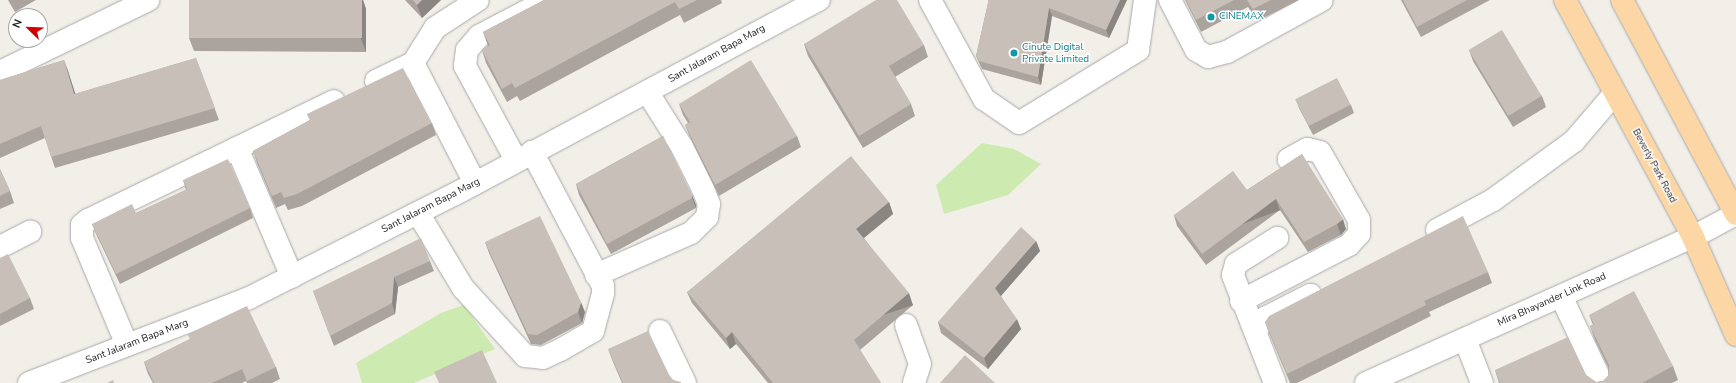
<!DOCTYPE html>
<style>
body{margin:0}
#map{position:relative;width:1736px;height:383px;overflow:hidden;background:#f2efe9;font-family:"Nunito Sans",sans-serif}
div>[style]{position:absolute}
.grass>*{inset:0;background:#cdebb0}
.roads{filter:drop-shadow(0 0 1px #a9a9a9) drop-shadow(0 0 1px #a9a9a9)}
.minor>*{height:22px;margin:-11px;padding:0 11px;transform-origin:11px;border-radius:11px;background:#fff}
.major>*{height:22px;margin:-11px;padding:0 11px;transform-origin:11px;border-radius:11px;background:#fcd6a4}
.wall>*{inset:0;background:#aba49e}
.shaded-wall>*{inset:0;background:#8b8681;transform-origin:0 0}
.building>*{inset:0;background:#c7bfb8;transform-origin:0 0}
.dots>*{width:11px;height:11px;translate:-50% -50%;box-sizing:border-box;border:2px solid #fff;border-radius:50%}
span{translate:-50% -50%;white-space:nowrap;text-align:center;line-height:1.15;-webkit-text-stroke:3px #fff;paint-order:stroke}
.culture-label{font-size:10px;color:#0d838f}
.left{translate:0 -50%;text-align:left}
.street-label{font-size:10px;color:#222}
.north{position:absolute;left:8px;top:8px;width:40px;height:40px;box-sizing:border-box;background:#fff;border:1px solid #a7a7a7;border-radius:50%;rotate:293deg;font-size:11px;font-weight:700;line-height:16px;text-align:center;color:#222}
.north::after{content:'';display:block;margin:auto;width:14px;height:18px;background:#d40000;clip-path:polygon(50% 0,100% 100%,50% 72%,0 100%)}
</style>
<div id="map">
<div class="grass">
<i style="clip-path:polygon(982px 143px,1014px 149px,1041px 164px,1008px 195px,944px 214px,936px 185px)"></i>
<i style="clip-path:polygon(464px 305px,495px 349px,414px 383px,362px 383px,356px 363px,441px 313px)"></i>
</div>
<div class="roads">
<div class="minor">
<i style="left:930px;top:0;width:113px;rotate:61.4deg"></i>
<i style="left:984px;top:99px;width:42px;rotate:34.4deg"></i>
<i style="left:1019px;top:123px;width:140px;rotate:-31.5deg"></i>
<i style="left:1138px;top:50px;width:50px;rotate:-82deg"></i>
<i style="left:1170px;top:0;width:56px;rotate:62.5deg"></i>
<i style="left:1196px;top:50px;width:14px;rotate:30deg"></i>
<i style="left:1208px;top:57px;width:20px;rotate:-15deg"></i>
<i style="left:1227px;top:52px;width:108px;rotate:-28.7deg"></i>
<i style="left:413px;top:63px;width:41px;rotate:-57.8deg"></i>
<i style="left:435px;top:28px;width:51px;rotate:-33.1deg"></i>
<i style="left:0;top:72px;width:165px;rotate:-25.9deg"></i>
<i style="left:376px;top:81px;width:41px;rotate:-25.9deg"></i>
<i style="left:413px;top:63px;width:135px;rotate:62.7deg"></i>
<i style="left:237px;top:148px;width:140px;rotate:66.9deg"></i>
<i style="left:516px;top:160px;width:107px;rotate:-118.5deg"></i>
<i style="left:465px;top:66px;width:16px;rotate:-83deg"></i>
<i style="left:467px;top:50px;width:18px;rotate:-49deg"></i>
<i style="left:479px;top:36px;width:78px;rotate:-27.6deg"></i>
<i style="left:418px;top:213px;width:87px;rotate:59deg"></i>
<i style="left:463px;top:288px;width:92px;rotate:47.6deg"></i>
<i style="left:525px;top:356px;width:18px;rotate:6deg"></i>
<i style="left:543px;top:358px;width:21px;rotate:-25deg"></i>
<i style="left:562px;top:349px;width:36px;rotate:-30deg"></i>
<i style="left:593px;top:331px;width:39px;rotate:-75deg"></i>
<i style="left:603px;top:293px;width:7px;rotate:-90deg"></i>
<i style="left:603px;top:286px;width:152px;rotate:-117.9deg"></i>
<i style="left:1437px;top:230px;width:64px;rotate:-28.2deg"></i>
<i style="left:1493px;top:200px;width:100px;rotate:-36.1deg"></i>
<i style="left:1574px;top:141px;width:63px;rotate:-49.5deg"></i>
<i style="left:0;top:247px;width:34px;rotate:-27deg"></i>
<i style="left:596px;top:275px;width:104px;rotate:-23.9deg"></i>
<i style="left:691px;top:233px;width:23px;rotate:-45deg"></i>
<i style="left:707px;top:217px;width:13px;rotate:-81deg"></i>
<i style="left:709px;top:204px;width:16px;rotate:-112deg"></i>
<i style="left:703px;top:189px;width:47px;rotate:-116.6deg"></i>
<i style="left:682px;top:147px;width:64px;rotate:-122.2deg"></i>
<i style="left:1561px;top:296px;width:96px;rotate:64.8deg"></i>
<i style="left:1241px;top:301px;width:122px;rotate:-27.4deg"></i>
<i style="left:1349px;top:245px;width:15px;rotate:-48deg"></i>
<i style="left:1359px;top:234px;width:14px;rotate:-90deg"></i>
<i style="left:1359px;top:220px;width:78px;rotate:-119.8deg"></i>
<i style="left:1320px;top:152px;width:13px;rotate:-167deg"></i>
<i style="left:1307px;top:149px;width:21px;rotate:151deg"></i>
<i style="left:906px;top:325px;width:41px;rotate:70.3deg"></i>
<i style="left:920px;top:364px;width:20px;rotate:108deg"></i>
<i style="left:1260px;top:325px;width:9px;rotate:-54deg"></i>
<i style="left:1265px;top:318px;width:51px;rotate:-27.1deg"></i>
<i style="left:660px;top:331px;width:58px;rotate:64.3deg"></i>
<i style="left:1465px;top:339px;width:47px;rotate:68.9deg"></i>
<i style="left:127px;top:345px;width:116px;rotate:-112.8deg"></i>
<i style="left:82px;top:238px;width:13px;rotate:-90deg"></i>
<i style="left:82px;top:225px;width:8px;rotate:-40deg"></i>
<i style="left:88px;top:220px;width:273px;rotate:-25.8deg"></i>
<i style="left:29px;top:383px;width:236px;rotate:-21.1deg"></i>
<i style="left:249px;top:298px;width:235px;rotate:-26.8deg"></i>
<i style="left:459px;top:192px;width:408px;rotate:-28.1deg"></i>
<i style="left:1275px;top:383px;width:116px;rotate:-111.3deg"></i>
<i style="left:1233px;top:275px;width:11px;rotate:-75deg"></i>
<i style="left:1236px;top:264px;width:49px;rotate:-32.4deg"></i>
<i style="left:1366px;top:383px;width:358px;rotate:-24.1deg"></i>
<i style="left:1693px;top:237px;width:49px;rotate:-28.1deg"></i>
</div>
<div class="major">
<i style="left:1565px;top:0;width:269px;rotate:61.6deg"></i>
<i style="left:1693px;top:237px;width:107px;rotate:66.3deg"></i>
<i style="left:1622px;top:0;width:242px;rotate:62deg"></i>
</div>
</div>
<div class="wall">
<i style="clip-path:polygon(8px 0,36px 0,15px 12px)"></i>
<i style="clip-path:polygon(189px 0,363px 0,366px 9px,366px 52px,194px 51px,189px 38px)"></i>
<i style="clip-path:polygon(405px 0,441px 0,422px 18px)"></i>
<i style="clip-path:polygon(544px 0,721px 0,722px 3px,684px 23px,680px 15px,520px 101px,517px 96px,507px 102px,486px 63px,482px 50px,488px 46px,483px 32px)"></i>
<i style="clip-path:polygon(988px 0,1127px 0,1109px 38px,1052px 16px,1041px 85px,982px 69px,976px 56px,988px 3px)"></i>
<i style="clip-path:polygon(1185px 0,1299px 0,1257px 21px,1248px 7px,1201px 32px)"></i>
<i style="clip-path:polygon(1401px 0,1490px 0,1421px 37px)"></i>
<i style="clip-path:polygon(804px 44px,924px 45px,928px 57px,895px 77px,911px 104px,915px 116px,863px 148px,808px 56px)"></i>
<i style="clip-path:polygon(1469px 50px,1542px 96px,1546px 107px,1513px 127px,1473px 61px)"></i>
<i style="clip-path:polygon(196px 58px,219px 120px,55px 168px,45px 138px,0 158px,0 80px,64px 60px,68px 71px,75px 94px)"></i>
<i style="clip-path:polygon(1296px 100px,1351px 105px,1354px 113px,1313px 135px,1299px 108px)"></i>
<i style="clip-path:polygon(679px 104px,797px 136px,801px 147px,719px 196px,689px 135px,685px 125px,688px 123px,683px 115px)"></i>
<i style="clip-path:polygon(307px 114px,432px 123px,436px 135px,302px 206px,288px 210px,285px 204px,276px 208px,257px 163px,253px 151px,310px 120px)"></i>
<i style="clip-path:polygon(663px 136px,696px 205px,696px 208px,611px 254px,579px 195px,576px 184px)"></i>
<i style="clip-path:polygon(1302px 154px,1346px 229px,1341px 235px,1308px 252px,1280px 210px,1206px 265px,1177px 226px,1174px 215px,1247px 190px)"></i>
<i style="clip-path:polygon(0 169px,10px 191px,14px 203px,0 209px)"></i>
<i style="clip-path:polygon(183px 180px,250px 208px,253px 218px,120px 284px,96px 234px,92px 224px,136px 213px,186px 190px)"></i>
<i style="clip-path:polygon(889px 202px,893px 214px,864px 238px,913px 305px,860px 350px,881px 383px,768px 383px,736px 344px,730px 349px,692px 303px,687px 292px)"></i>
<i style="clip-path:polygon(1036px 241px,1040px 251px,1001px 296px,1021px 329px,988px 369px,941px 333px,938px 322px)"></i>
<i style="clip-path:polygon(485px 242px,585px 312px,582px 323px,541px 345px,531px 344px,489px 253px)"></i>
<i style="clip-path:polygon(0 258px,30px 298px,34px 309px,0 326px)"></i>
<i style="clip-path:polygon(430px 261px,434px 271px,398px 287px,395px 314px,334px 346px,313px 291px)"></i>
<i style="clip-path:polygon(1488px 272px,1492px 283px,1429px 312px,1431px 316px,1297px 383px,1290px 383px,1269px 333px,1265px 322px)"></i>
<i style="clip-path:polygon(1589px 315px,1673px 366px,1678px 380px,1672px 383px,1499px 383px,1495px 370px,1586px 375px,1596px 382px,1603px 381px,1608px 376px,1608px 367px,1595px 340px,1590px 326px,1593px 325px)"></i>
<i style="clip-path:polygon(188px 334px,276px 367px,280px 379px,272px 383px,247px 383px,246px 381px,242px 383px,153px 383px,148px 374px,144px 362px,190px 339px)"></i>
<i style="clip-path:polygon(608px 349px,669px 375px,673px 380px,681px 383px,622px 383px,613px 362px)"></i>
</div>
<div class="shaded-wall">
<i style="clip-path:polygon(362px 0,363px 0,366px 9px,366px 52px,361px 39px)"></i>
<i style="clip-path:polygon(422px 0,441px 0,422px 18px,417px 5px)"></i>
<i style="clip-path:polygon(1120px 0,1127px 0,1109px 38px,1106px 30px)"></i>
<i style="clip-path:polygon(1049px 8px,1052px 16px,1041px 85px,1038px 77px)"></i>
<i style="clip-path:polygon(64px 60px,68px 71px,79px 105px,74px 94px)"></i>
<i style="clip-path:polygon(692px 195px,696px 205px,696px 208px,692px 198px)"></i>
<i style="left:1276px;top:199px;width:12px;height:92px;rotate:70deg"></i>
<i style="clip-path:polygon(889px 202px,893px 214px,860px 241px,856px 229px)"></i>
<i style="clip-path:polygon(1343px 219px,1346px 229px,1341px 235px,1337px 224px)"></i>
<i style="clip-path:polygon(1036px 241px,1040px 251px,999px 298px,995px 288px)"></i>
<i style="clip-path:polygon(394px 277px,398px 287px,395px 314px,392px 303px)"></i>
<i style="left:909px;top:293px;width:13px;height:72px;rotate:72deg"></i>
<i style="clip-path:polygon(581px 302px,585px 312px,582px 323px,578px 312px)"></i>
<i style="clip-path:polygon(1017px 319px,1021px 329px,988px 369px,984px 358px)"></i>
<i style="clip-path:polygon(732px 332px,736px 344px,730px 349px,726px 338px)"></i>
</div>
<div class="building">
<i style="left:189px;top:0;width:173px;height:38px"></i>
<i style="clip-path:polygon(413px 0,422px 0,417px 5px)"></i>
<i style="clip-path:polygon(544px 0,697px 0,679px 9px,675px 2px,515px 88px,512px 83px,502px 89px,482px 50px,490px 45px,483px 32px)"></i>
<i style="clip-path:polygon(876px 0,897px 0,924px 45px,889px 66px,911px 104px,859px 136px,804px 44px)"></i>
<i style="clip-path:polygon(988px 0,1120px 0,1106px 30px,1049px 8px,1038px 77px,979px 61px,976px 56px,988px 3px)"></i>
<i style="clip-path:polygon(1186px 0,1234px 0,1196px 20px)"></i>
<i style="clip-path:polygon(1247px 0,1271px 0,1253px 9px)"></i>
<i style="clip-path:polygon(1403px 0,1467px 0,1417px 27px)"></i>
<i style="left:1502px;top:30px;width:77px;height:39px;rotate:59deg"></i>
<i style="clip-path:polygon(196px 58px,215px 108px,51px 157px,41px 126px,0 144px,0 80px,64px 60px,74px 94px)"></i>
<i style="clip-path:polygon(751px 60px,797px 136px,715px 185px,685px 125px,690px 122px,679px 104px)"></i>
<i style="clip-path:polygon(403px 68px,432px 123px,297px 194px,284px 198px,281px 192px,272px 196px,253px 151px,310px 120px,307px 114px)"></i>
<i style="left:1337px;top:78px;width:30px;height:47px;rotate:63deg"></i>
<i style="clip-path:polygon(663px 136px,692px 195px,692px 198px,607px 244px,576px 184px)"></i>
<i style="clip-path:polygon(1302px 154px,1343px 219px,1337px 224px,1304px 242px,1276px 199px,1202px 254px,1174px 215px,1233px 171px,1247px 190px)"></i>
<i style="clip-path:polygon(851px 156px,889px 202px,856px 229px,909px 293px,854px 340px,881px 383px,773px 383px,732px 332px,726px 338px,687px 292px)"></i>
<i style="clip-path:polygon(228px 159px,250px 208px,116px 274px,92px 224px,132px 204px,136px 213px,187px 189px,183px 180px)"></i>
<i style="clip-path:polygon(0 169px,10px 191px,0 196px)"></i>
<i style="clip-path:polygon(540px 216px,581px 302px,578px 312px,537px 335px,528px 334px,485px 242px)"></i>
<i style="clip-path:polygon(1463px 216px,1488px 272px,1424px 301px,1426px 305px,1287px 374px,1265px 322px,1269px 316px)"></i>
<i style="clip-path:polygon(1021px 227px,1036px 241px,995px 288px,1017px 319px,984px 358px,938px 322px)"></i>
<i style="clip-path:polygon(421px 238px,430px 261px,394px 277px,392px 303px,330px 336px,313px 291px)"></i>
<i style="clip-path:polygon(8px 254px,30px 298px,0 314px,0 258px)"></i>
<i style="clip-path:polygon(1634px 291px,1673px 366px,1642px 383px,1500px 383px,1495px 370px,1568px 337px,1586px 375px,1596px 382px,1603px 381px,1608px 376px,1609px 365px,1590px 326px,1594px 324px,1589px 315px)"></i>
<i style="clip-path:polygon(247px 306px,276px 367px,247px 381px,242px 369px,212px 383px,154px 383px,144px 362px,190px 339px,188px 334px)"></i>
<i style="clip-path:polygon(648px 331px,669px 375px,673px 380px,681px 382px,681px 383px,623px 383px,608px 349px)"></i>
<i style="clip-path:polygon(482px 350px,497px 383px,439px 383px,434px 372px)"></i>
<i style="clip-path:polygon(965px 355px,995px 383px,940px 383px)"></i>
<i style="clip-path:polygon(113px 380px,114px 383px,107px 383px)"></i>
</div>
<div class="dots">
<i style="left:1211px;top:17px;background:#0f9aa8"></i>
<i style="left:1014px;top:53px;background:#0f9aa8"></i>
</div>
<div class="culture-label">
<span class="left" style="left:1219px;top:17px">CINEMAX</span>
<span class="left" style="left:1022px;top:53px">Cinute Digital<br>Private Limited</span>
</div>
<div class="street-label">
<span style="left:717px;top:54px;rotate:-29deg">Sant Jalaram Bapa Marg</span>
<span style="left:1654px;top:166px;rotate:62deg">Beverly Park Road</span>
<span style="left:431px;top:206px;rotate:-27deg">Sant Jalaram Bapa Marg</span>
<span style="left:1552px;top:300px;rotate:-24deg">Mira Bhayander Link Road</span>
<span style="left:137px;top:342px;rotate:-21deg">Sant Jalaram Bapa Marg</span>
</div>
<div class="north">N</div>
</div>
